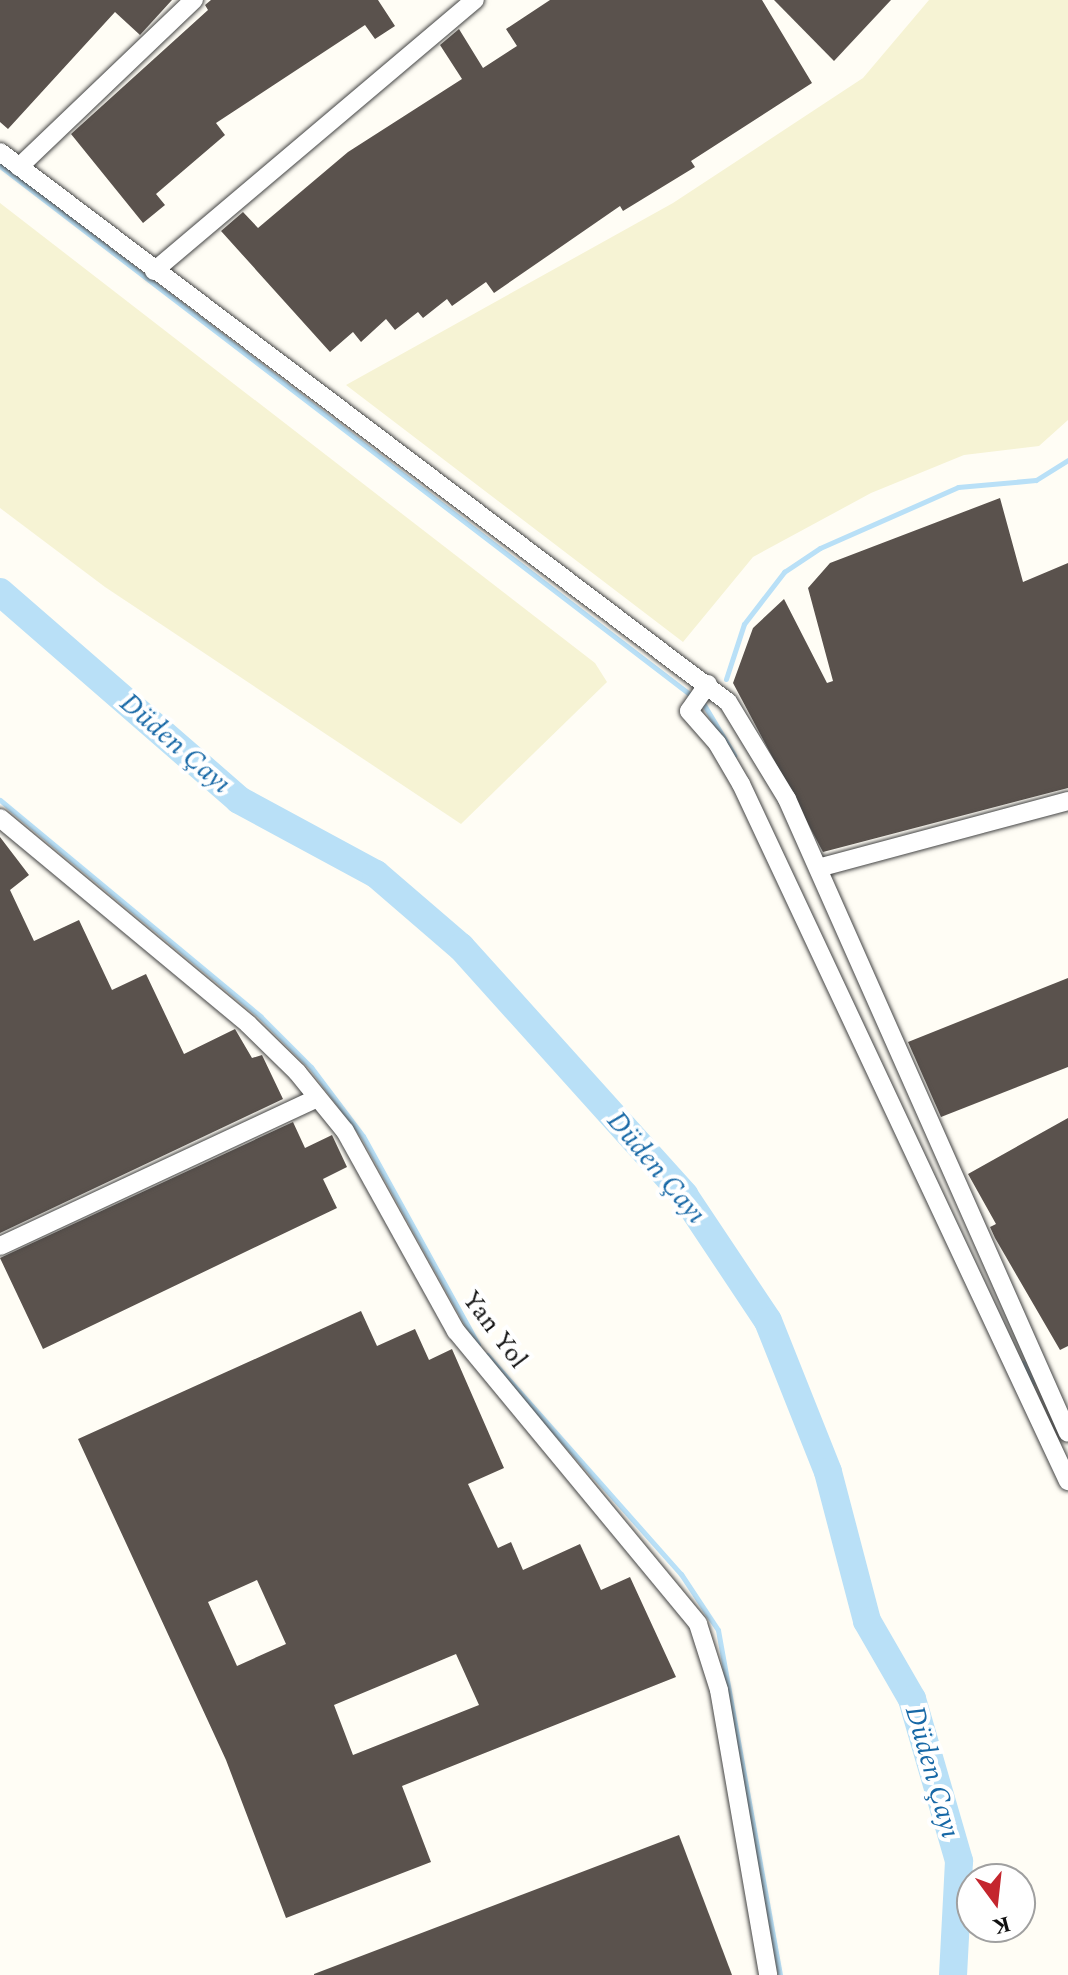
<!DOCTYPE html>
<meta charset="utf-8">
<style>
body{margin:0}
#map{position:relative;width:1068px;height:1975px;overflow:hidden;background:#fffdf5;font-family:Spectral,serif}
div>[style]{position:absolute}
.farmland>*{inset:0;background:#f6f3d4}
.stream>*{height:5px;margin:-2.5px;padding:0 2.5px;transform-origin:2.5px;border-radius:2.5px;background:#b9e0f7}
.river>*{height:28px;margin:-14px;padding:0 14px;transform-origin:14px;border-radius:14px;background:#b9e0f7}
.building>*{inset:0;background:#5a524d}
.roads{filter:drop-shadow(0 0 2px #444) drop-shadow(0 0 2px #444)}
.minor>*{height:18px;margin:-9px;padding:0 9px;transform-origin:9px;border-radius:9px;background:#fff}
span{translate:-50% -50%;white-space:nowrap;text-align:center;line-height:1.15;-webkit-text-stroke:8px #fff;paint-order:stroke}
.street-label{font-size:26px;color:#111}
.water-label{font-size:28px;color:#1768a6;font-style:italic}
.north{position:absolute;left:956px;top:1863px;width:80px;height:80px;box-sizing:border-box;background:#fff;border:2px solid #a0a0a0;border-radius:50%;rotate:165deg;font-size:22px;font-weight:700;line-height:32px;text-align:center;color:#111}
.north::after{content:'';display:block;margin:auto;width:28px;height:36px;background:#c4262e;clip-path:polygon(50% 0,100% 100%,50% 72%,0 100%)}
</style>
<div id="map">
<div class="farmland">
<i style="clip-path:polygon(929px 0,1068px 0,1068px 420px,1039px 446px,964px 455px,871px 493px,753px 557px,683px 642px,346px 385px,673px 203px,863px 78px)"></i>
<i style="clip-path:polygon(0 203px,595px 663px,607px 682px,461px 824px,105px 587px,0 508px)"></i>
</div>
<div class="stream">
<i style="left:0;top:166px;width:870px;rotate:37.44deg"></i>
<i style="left:726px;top:679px;width:58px;rotate:-71.9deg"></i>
<i style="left:744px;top:624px;width:66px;rotate:-52.4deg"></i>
<i style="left:784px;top:572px;width:43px;rotate:-33.7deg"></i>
<i style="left:820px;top:548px;width:151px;rotate:-23.8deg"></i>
<i style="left:958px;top:487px;width:78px;rotate:-5.1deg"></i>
<i style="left:1036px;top:480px;width:38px;rotate:-32deg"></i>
<i style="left:703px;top:703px;width:61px;rotate:59.2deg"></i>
<i style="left:0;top:800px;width:339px;rotate:39.7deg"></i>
<i style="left:261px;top:1017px;width:71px;rotate:45deg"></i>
<i style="left:311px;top:1067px;width:86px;rotate:53deg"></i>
<i style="left:363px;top:1136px;width:238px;rotate:61.1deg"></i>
<i style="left:487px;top:1355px;width:293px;rotate:48.5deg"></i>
<i style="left:681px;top:1574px;width:67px;rotate:56.5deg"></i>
<i style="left:718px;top:1630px;width:351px;rotate:79.8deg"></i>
<i style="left:1023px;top:1363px;width:22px;rotate:66deg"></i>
</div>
<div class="river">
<i style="left:0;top:592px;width:317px;rotate:41deg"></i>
<i style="left:239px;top:800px;width:156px;rotate:28.4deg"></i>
<i style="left:376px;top:874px;width:112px;rotate:40.7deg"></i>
<i style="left:461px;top:947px;width:334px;rotate:48deg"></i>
<i style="left:684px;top:1195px;width:151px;rotate:56.3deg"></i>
<i style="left:768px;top:1321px;width:162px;rotate:68.3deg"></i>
<i style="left:828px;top:1472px;width:154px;rotate:75.3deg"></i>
<i style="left:867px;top:1621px;width:90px;rotate:60deg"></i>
<i style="left:912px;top:1699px;width:169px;rotate:73.8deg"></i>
<i style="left:959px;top:1861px;width:114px;rotate:93deg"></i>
</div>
<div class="building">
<i style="clip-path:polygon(0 0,172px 0,140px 35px,115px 12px,8px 129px,0 122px)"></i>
<i style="clip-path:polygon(211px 0,378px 0,395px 26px,375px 39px,365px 25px,216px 123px,225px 135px,156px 194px,165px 205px,143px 223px,71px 134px,208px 10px,205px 5px)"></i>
<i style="clip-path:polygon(550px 0,762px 0,812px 83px,691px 161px,695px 167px,623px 211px,620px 206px,494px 293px,486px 282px,452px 306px,447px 299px,423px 318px,418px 312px,395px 330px,386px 319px,361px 342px,353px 332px,330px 352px,221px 231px,243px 212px,258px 228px,348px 152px,462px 79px,440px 45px,459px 29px,483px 68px,517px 46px,506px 29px)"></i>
<i style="clip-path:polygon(774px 0,891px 0,834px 61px)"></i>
<i style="clip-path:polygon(1000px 498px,1023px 582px,1068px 563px,1068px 788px,823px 852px,733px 683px,753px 628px,784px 599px,827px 683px,833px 681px,808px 588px,830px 563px)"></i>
<i style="clip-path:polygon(0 837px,29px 875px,10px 890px,34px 941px,79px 920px,112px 990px,146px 974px,184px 1054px,235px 1029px,252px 1058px,262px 1055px,283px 1099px,0 1233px)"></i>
<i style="clip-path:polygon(1068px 978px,1068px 1067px,941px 1117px,908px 1042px)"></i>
<i style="clip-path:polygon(1068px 1118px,1068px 1346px,1060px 1350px,995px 1238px,990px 1227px,996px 1224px,968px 1174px)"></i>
<i style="clip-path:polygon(293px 1122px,305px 1148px,332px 1135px,347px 1167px,323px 1179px,337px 1208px,43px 1349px,0 1258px)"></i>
<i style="clip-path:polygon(evenodd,361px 1311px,377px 1346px,415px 1329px,429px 1360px,452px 1349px,504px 1468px,468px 1484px,498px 1548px,511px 1542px,523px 1570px,580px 1544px,601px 1590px,630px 1577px,676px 1677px,402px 1786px,431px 1862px,286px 1918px,226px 1760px,78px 1439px,361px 1311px,257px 1580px,286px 1644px,237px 1666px,208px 1602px,257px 1580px,361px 1311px,456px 1654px,479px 1705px,353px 1755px,334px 1705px,456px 1654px)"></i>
<i style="clip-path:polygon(679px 1835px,732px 1975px,314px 1975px,314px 1974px)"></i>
</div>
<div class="roads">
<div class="minor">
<i style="left:0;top:152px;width:912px;rotate:37.07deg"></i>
<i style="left:728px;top:702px;width:114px;rotate:58.7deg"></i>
<i style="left:787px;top:799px;width:693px;rotate:66.1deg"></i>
<i style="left:19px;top:167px;width:242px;rotate:-43.7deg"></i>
<i style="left:154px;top:271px;width:420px;rotate:-40.2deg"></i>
<i style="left:708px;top:684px;width:33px;rotate:125deg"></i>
<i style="left:689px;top:711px;width:43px;rotate:48.8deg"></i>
<i style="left:717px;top:743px;width:48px;rotate:59.7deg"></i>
<i style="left:741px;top:784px;width:770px;rotate:64.87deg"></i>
<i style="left:0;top:818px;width:322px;rotate:39.7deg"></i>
<i style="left:248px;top:1024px;width:69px;rotate:44.4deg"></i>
<i style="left:297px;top:1072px;width:76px;rotate:50.9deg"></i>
<i style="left:345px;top:1131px;width:229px;rotate:61deg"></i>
<i style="left:456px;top:1331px;width:380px;rotate:50.4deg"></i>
<i style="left:698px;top:1624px;width:69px;rotate:72.3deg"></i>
<i style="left:719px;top:1690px;width:289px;rotate:80.2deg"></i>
<i style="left:818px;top:868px;width:259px;rotate:-15deg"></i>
<i style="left:0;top:1246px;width:350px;rotate:-25deg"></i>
</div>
</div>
<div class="street-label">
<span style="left:494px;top:1330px;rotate:53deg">Yan Yol</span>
</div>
<div class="water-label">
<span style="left:175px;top:744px;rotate:41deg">Düden Çayı</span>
<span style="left:656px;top:1168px;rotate:50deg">Düden Çayı</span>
<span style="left:932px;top:1772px;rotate:74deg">Düden Çayı</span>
</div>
<div class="north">K</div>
</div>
